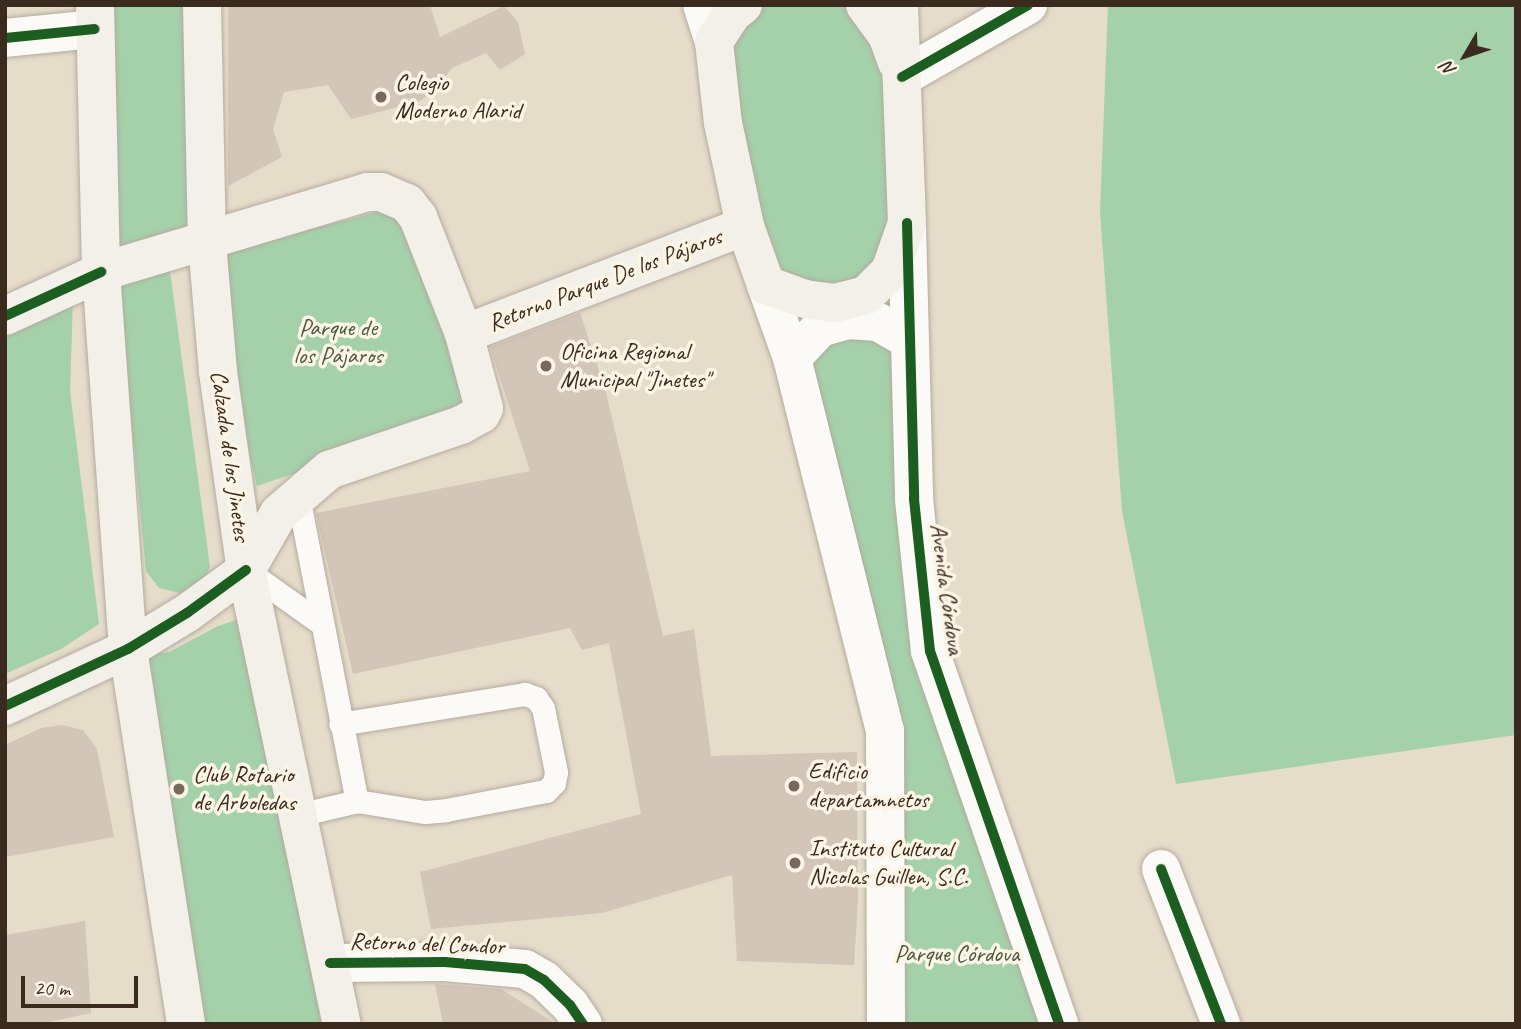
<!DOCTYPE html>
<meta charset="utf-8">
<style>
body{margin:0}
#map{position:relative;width:1521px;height:1029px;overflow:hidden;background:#e6dcca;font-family:Caveat,sans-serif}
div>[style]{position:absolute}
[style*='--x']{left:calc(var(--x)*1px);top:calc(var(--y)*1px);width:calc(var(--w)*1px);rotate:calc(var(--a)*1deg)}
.green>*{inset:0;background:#a4d1aa}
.building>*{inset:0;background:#d3c5b7}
.roads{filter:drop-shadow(0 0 2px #b3ab9f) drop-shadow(0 0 2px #b3ab9f)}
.lane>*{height:23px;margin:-11.5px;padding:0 11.5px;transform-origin:11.5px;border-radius:11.5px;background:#fbfaf7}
.street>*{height:38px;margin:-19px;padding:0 19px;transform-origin:19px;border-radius:19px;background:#fbfaf7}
.secondary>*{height:38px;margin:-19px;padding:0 19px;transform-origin:19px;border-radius:19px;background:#f3f0e9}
.cycleway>*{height:10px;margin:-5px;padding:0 5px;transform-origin:5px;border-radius:5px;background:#1b5e20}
.dots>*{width:19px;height:19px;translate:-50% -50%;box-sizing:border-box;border:4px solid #fcf5e5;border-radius:50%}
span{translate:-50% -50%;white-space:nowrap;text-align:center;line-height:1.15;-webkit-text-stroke:7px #fcf5e5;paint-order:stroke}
.poi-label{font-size:24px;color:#3b2a1e}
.left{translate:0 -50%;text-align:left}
.street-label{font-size:24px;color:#3b2a1e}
.park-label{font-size:24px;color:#4a5940}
.frame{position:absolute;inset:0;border:7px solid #3b2a1e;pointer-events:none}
.north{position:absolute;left:1430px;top:21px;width:70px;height:70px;-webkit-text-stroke:5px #fcf5e5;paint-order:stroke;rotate:231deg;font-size:19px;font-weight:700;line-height:28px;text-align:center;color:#3b2a1e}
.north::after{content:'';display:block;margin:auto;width:24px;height:32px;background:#3b2a1e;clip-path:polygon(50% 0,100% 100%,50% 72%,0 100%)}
.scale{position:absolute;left:21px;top:976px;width:117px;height:32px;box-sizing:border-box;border:4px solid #3b2a1e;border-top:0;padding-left:9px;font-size:21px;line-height:24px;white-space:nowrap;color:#3b2a1e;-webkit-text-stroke:5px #fcf5e5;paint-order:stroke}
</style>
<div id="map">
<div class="green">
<div style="clip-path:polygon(97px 5px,193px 5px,197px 226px,108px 255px)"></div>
<div style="clip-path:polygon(764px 5px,853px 5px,890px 79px,889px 224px,877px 262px,857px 282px,832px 294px,769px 280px,723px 41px)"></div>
<div style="clip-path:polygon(1108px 5px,1516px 5px,1516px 735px,1176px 784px,1122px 511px,1100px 212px)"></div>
<div style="clip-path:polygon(393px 208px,460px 336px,477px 412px,257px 486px,227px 365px,223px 251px)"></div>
<div style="clip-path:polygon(169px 264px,210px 567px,206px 577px,190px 590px,180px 593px,159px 588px,146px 571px,117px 272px)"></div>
<div style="clip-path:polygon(73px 300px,70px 391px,99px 624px,61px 649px,5px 674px,5px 325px)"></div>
<div style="clip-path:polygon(822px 332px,904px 340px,927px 652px,1055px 1024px,888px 1024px,887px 732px,797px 359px)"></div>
<div style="clip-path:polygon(239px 619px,335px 1024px,191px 1024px,143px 655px,169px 652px,218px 626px)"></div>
</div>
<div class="building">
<div style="clip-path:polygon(228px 5px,430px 5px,440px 37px,504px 6px,518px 22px,525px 54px,500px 70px,486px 53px,452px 68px,434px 91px,418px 102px,351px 119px,328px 85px,284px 92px,273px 129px,282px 157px,228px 186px)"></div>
<div style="clip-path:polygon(580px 313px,605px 388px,663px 636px,694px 629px,711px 756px,857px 752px,858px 901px,854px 965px,737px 961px,732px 875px,602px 913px,431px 929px,420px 872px,641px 814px,609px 643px,582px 650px,570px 628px,353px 674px,316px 513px,530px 471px,490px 347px)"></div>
<div style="clip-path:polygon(62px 725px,83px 730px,97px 749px,114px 837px,5px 857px,5px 745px,41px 728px)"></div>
<div style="clip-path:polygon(85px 921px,91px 1013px,39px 1024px,5px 1024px,5px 935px)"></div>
<div style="clip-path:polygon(435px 984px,501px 989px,556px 1024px,443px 1024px)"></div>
</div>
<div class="roads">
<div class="lane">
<div style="--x:298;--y:496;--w:311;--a:79.1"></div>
<div style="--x:246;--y:570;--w:93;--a:35.4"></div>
<div style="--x:298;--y:815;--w:61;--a:-13.3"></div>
<div style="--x:357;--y:801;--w:69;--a:9.2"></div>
<div style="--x:425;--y:812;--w:21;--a:-5"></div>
<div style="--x:446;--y:810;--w:102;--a:-10.8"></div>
<div style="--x:546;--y:791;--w:11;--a:-45"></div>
<div style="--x:554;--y:783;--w:11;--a:-80"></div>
<div style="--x:556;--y:772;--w:65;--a:-101.5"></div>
<div style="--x:543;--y:708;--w:12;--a:-125"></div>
<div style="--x:536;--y:698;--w:12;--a:-160"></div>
<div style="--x:525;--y:694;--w:187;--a:170.8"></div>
</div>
<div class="street">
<div style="--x:702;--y:5;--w:39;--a:72"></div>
<div style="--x:5;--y:38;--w:90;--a:-5.7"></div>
<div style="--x:902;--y:77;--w:145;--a:-29.7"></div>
<div style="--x:907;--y:226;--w:273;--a:88.5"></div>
<div style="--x:914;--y:499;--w:153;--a:84"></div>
<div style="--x:930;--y:651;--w:395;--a:70.9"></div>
<div style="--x:766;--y:285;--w:77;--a:70.4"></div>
<div style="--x:792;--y:358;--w:384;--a:76"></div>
<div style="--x:885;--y:731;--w:293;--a:89.8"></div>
<div style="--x:792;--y:358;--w:41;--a:-47"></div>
<div style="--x:820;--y:328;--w:29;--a:-16"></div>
<div style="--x:848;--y:320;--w:30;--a:4"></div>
<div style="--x:878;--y:322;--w:34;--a:30"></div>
<div style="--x:1161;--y:869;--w:166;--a:68.8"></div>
<div style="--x:330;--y:963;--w:115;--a:-0.5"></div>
<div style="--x:445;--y:962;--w:80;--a:5"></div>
<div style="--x:525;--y:969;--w:22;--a:30"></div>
<div style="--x:544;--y:980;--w:36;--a:44"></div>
<div style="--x:570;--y:1005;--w:23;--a:56"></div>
</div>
<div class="secondary">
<div style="--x:95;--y:5;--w:267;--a:88.7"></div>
<div style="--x:101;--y:272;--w:378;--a:85.9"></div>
<div style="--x:128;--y:649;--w:379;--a:81.2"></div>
<div style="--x:202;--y:5;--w:238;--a:88.8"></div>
<div style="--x:207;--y:243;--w:129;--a:85.1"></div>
<div style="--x:218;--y:372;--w:200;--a:82"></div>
<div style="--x:246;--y:570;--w:464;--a:78.1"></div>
<div style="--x:743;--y:5;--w:14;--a:141"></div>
<div style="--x:732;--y:14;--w:33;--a:123"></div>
<div style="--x:714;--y:42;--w:81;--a:83.7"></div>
<div style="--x:723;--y:123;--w:105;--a:77.9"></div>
<div style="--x:745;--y:226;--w:63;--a:70.4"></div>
<div style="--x:766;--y:285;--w:41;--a:19.7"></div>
<div style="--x:805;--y:299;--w:30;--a:8"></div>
<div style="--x:835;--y:303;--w:32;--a:-14"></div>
<div style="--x:866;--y:295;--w:34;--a:-45"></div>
<div style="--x:890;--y:271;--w:51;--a:-70.5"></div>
<div style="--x:907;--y:223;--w:218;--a:-92.1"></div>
<div style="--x:865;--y:5;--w:37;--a:54"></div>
<div style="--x:887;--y:35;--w:29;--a:70"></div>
<div style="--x:5;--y:316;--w:106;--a:-24.6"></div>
<div style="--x:101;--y:272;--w:278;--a:-16.7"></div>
<div style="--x:367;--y:192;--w:14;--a:0"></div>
<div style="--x:381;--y:192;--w:28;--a:23"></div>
<div style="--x:407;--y:203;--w:18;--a:52"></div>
<div style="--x:418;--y:217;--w:126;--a:68.5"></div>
<div style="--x:464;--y:334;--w:77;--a:74.9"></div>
<div style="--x:484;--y:408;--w:7;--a:117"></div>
<div style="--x:481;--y:414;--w:23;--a:151"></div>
<div style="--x:461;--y:425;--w:139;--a:161.2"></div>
<div style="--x:329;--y:470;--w:66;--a:139.3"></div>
<div style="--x:279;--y:513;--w:66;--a:120.1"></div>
<div style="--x:246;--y:570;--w:73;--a:143.9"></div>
<div style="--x:187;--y:613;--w:69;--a:148.6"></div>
<div style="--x:128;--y:649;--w:136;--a:155.1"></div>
<div style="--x:464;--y:334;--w:301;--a:-21"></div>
</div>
</div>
<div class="cycleway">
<div style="--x:5;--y:38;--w:90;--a:-5.7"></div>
<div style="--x:902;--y:77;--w:145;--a:-29.7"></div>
<div style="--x:907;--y:223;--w:276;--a:88.5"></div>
<div style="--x:914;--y:499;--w:153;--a:84"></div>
<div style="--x:930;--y:651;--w:395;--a:70.9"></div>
<div style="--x:5;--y:316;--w:106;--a:-24.6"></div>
<div style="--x:5;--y:706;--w:136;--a:-24.9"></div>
<div style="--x:128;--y:649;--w:69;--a:-31.4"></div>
<div style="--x:187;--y:613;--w:73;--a:-36.1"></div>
<div style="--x:1161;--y:869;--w:166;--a:68.8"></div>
<div style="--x:330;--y:963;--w:115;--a:-0.5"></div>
<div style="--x:445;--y:962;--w:80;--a:5"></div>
<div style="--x:525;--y:969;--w:22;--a:30"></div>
<div style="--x:544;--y:980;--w:36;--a:44"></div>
<div style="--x:570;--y:1005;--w:23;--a:56"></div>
</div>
<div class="dots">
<div style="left:381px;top:97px;background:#77685a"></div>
<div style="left:546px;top:366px;background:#77685a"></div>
<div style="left:794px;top:786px;background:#77685a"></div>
<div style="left:179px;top:789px;background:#77685a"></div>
<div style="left:795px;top:863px;background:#77685a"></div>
</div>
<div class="poi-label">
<span class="left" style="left:395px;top:97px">Colegio<br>Moderno Alarid</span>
<span class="left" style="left:560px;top:366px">Oficina Regional<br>Municipal "Jinetes"</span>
<span class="left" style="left:808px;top:786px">Edificio<br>departamnetos</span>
<span class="left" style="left:193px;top:789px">Club Rotario<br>de Arboledas</span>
<span class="left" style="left:809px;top:863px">Instituto Cultural<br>Nicolas Guillen, S.C.</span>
</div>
<div class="street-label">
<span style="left:605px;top:280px;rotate:-21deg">Retorno Parque De los Pájaros</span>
<span style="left:230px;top:456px;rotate:82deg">Calzada de los Jinetes</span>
<span style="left:947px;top:589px;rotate:82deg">Avenida Córdova</span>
<span style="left:427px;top:944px;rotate:2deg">Retorno del Condor</span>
</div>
<div class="park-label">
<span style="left:338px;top:342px">Parque de<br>los Pájaros</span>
<span style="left:957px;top:954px">Parque Córdova</span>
</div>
<div class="frame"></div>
<div class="north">N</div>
<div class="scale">20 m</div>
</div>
